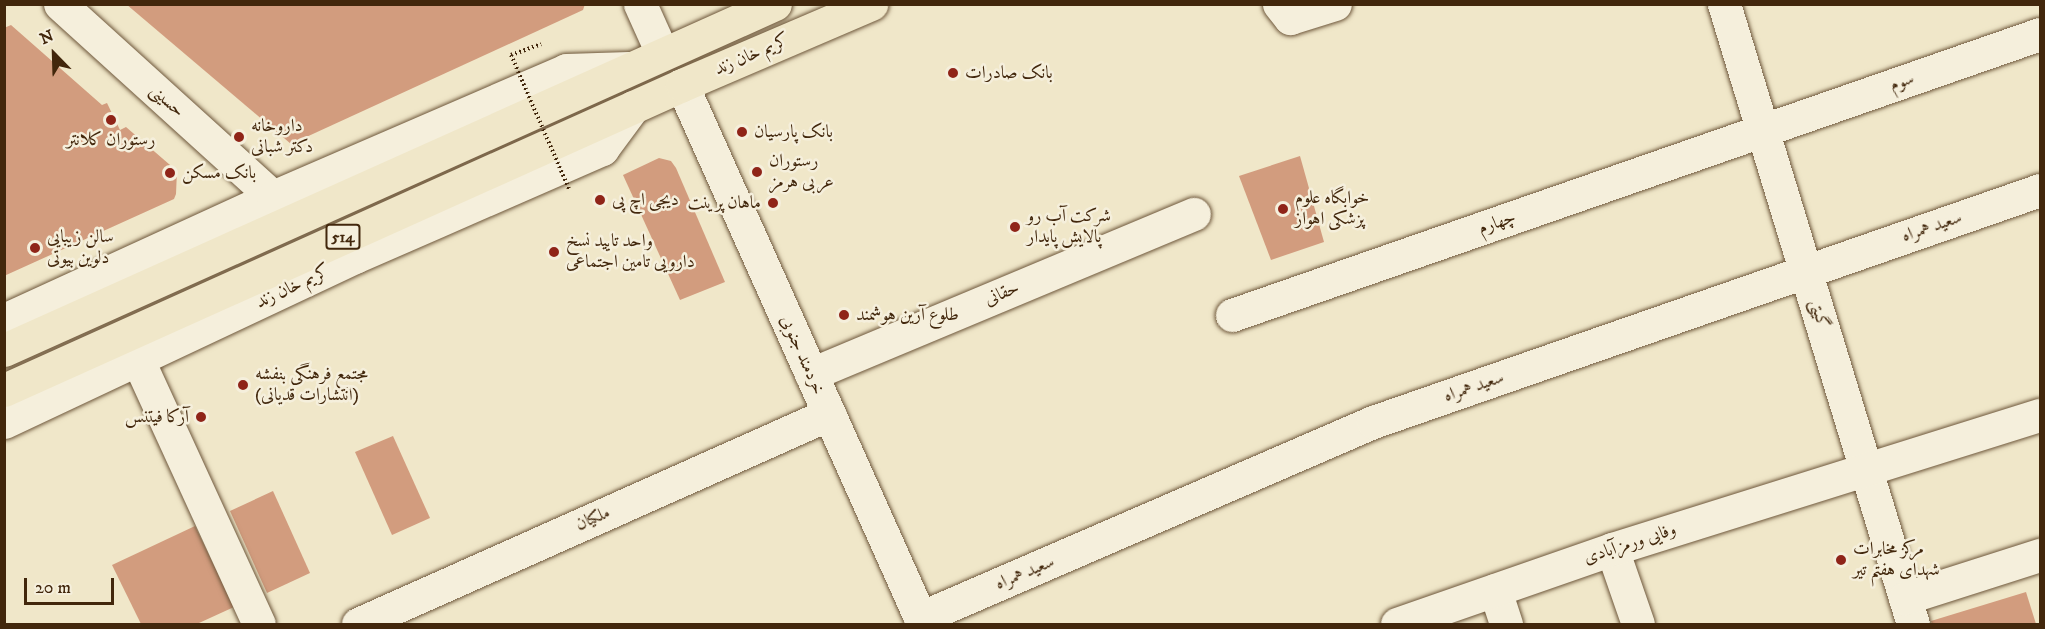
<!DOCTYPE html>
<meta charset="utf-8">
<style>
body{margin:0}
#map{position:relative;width:2045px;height:629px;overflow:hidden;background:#f0e7c9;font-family:"IM FELL DW Pica",Amiri,serif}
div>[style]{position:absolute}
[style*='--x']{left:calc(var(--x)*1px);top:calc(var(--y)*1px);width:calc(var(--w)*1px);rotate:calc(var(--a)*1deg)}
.building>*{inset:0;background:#d29c7e}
.path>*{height:4px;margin-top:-2px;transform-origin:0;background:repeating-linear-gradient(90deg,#42270c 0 1.5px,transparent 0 4.5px)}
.roads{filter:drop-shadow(0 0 2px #6e573b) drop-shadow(0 0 2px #6e573b)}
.street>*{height:33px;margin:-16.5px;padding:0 16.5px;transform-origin:16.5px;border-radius:16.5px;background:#f5efdc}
.secondary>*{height:33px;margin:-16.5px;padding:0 16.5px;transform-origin:16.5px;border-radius:16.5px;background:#f5efdc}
.primary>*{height:33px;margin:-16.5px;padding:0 16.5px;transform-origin:16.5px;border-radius:16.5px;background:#f0e7c9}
.path-bridge>*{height:4px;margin-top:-2px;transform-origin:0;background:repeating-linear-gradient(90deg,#42270c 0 1.5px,transparent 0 4.5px)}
.dots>*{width:16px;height:16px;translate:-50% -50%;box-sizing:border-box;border:3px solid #f5efdc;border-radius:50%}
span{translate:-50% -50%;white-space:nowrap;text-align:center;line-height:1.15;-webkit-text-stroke:5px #f5efdc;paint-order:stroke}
.shield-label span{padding:2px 4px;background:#f5efdc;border:2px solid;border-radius:4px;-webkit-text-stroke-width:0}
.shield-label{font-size:16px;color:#42270c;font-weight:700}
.street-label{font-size:18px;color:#42270c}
.poi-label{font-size:18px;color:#42270c}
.left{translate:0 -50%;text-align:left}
.right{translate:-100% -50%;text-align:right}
.frame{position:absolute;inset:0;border:6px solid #42270c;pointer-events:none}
.north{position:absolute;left:24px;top:24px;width:60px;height:60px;-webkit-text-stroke:4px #f5efdc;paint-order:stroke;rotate:337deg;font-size:16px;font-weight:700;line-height:24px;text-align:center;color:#42270c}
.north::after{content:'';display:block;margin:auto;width:21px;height:27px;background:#42270c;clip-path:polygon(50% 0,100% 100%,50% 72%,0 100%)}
.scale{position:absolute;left:24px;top:578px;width:90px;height:27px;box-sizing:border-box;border:3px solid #42270c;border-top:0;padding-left:8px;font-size:18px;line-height:21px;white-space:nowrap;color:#42270c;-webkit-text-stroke:4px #f5efdc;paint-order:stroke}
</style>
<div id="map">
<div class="building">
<div style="clip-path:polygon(126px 4px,585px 4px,583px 10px,291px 144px)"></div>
<div style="clip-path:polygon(11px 25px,102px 105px,107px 103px,120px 130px,126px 127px,177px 171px,176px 194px,174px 199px,4px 276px,4px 28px)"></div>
<div style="clip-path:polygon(1300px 156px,1324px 242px,1271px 260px,1239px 176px)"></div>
<div style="clip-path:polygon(659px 158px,671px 161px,676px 168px,725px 282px,680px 300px,623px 175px)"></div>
<div style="clip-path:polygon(393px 436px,430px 518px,392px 535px,355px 452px)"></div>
<div style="clip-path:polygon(273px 491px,310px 573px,267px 593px,230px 511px)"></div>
<div style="clip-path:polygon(195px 526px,234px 607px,199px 623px,141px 624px,112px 565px)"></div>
<div style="clip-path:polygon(2026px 592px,2036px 624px,1932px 624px,1931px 621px)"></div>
</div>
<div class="path">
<div style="--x:511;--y:55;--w:32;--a:-20"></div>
</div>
<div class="roads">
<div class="street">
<div style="--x:1279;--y:4;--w:18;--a:52"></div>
<div style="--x:1290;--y:18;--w:47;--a:-17.3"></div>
<div style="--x:1724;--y:4;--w:648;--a:73.05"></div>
<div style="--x:1232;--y:315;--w:855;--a:-19.18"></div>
<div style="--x:138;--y:360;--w:290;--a:65.4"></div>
<div style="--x:811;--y:374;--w:415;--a:-22.7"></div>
<div style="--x:1612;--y:549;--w:79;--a:70.9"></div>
<div style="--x:1495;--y:590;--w:36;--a:72"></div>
<div style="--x:1905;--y:598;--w:142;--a:-17.7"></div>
<div style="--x:920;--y:618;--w:494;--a:-23.4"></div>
<div style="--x:1373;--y:422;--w:706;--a:-19.18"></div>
<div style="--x:358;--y:624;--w:516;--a:-24.03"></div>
<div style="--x:1397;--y:624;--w:228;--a:-19.2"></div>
<div style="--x:1612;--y:549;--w:448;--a:-17.4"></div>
</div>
<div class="secondary">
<div style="--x:60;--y:4;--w:287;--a:42.2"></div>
<div style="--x:640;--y:4;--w:54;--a:65.8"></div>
<div style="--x:682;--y:85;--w:590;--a:65.91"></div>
<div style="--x:4;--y:320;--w:296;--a:-24.6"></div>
<div style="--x:273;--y:197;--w:319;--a:-23.4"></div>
<div style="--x:566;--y:70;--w:63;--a:-1.8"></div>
<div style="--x:4;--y:422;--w:388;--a:-25.2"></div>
<div style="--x:355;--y:257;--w:270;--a:-23.6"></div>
<div style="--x:602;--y:149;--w:52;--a:-53.6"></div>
</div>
<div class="primary">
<div style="--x:4;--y:350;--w:845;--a:-24.17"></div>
<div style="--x:4;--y:390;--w:743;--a:-24.22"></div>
<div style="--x:682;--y:85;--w:206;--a:-23.2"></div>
</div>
</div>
<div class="path-bridge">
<div style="--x:511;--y:55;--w:146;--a:66.6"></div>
</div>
<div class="dots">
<div style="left:953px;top:73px;background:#8f2418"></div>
<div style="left:111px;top:120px;background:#8f2418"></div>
<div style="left:742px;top:132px;background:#8f2418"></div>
<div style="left:239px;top:137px;background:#8f2418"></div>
<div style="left:757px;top:172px;background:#8f2418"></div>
<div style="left:170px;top:173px;background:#8f2418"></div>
<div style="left:600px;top:200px;background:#8f2418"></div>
<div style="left:773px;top:203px;background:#8f2418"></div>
<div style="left:1283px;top:209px;background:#8f2418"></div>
<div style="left:1015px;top:227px;background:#8f2418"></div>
<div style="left:35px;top:248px;background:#8f2418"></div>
<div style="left:554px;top:252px;background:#8f2418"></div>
<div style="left:844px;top:315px;background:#8f2418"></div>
<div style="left:243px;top:385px;background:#8f2418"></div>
<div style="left:201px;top:417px;background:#8f2418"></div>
<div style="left:1841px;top:560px;background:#8f2418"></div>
</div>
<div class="shield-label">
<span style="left:343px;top:237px">514</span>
</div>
<div class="street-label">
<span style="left:752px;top:55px;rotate:-23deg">کریم خان زند</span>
<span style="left:1902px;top:82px;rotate:-19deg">سوم</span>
<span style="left:167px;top:101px;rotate:42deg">حسینی</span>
<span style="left:1497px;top:223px;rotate:-19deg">چهارم</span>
<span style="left:1932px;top:227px;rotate:-19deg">سعید همراه</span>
<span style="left:293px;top:287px;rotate:-25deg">کریم خان زند</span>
<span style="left:1002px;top:294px;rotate:-23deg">حقانی</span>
<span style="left:1819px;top:314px;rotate:73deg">گیتی</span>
<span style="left:802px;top:355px;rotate:66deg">خردمند جنوبی</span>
<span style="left:1474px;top:387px;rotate:-19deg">سعید همراه</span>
<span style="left:593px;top:519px;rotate:-24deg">ملکیان</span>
<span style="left:1630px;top:544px;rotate:-18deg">وفایی ورمزآبادی</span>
<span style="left:1025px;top:573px;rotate:-23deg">سعید همراه</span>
</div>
<div class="poi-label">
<span class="left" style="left:965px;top:73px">بانک صادرات</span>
<span class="left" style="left:251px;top:137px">داروخانه<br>دکتر شبانی</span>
<span class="left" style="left:754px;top:132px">بانک پارسیان</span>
<span style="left:111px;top:140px">رستوران کلانتر</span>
<span class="left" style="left:769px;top:172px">رستوران<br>عربی هرمز</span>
<span class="left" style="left:182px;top:173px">بانک مسکن</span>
<span class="left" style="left:1295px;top:209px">خوابگاه علوم<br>پزشکی اهواز</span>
<span class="left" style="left:612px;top:200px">دیجی اچ پی</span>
<span class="right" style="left:761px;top:203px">ماهان پرینت</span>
<span class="left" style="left:1027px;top:227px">شرکت آب رو<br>پالایش پایدار</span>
<span class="left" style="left:47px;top:248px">سالن زیبایی<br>دلوین بیوتی</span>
<span class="left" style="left:566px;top:252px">واحد تایید نسخ<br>دارویی تامین اجتماعی</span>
<span class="left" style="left:856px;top:315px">طلوع آرین هوشمند</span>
<span class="left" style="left:255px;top:385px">مجتمع فرهنگی بنفشه<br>(انتشارات قدیانی)</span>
<span class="right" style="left:189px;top:417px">آرکا فیتنس</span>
<span class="left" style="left:1853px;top:560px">مرکز مخابرات<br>شهدای هفتم تیر</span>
</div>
<div class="frame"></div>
<div class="north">N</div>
<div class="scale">20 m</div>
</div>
